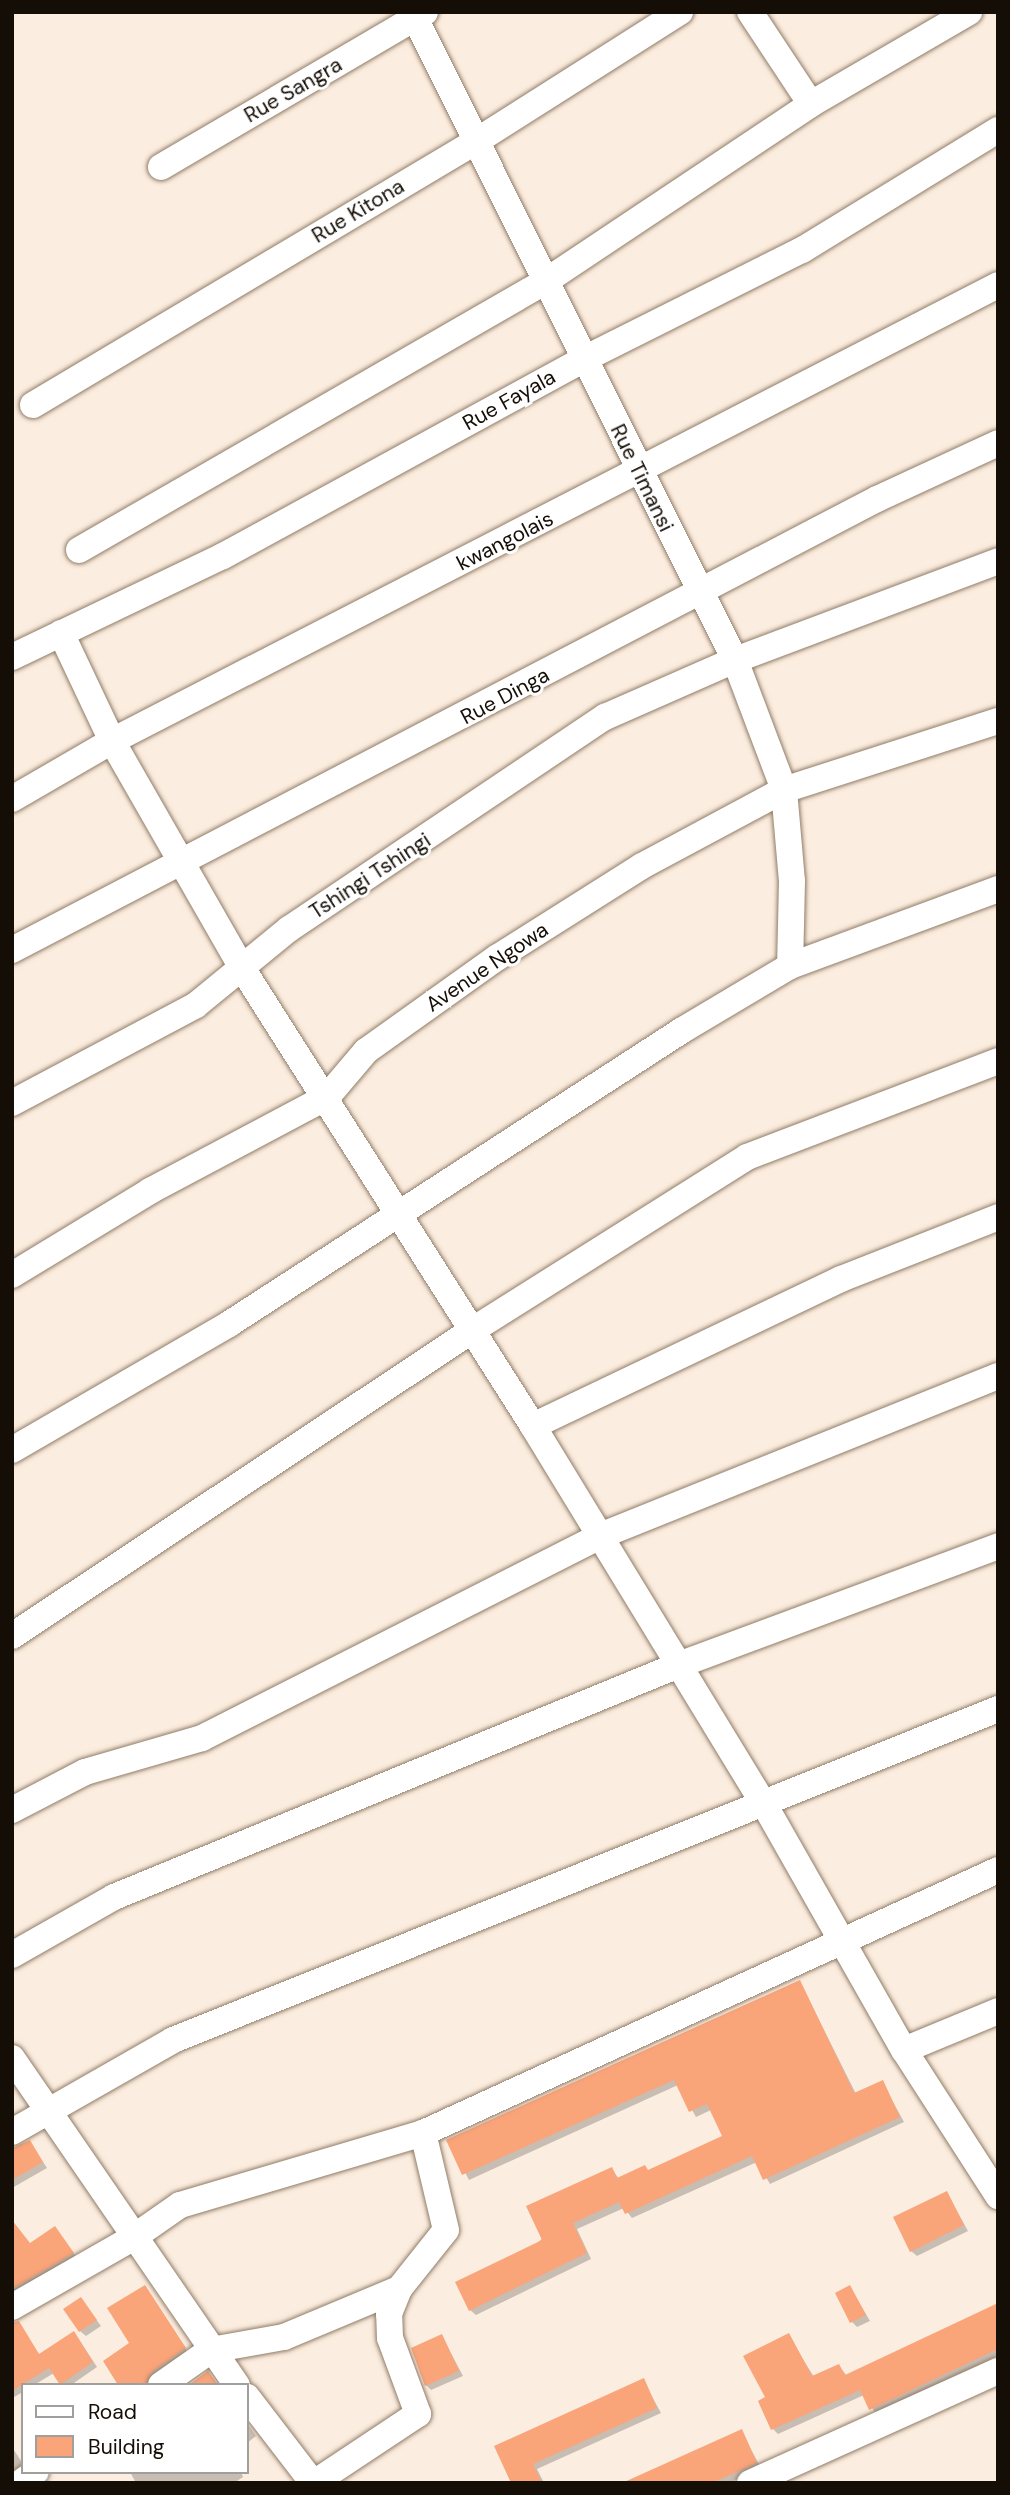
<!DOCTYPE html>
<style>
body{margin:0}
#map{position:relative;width:1010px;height:2495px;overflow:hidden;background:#fbeddf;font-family:"DM Sans",sans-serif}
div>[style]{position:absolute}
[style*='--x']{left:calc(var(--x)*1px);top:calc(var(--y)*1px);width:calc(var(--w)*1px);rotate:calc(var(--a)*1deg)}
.shadow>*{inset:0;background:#0003}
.building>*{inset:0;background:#faa47a}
.roads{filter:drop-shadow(0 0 2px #917c67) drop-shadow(0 0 2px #917c67)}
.street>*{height:26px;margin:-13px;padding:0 13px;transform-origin:13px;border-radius:13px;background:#fff}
span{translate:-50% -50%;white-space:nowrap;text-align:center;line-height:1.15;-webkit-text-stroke:6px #fff;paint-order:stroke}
.street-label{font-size:21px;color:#150e06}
.frame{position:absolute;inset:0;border:14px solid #150e06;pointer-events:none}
.legend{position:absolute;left:21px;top:2383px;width:228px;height:91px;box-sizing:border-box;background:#fff;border:2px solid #a19f9b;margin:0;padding:9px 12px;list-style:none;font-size:21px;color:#150e06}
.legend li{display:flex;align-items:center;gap:14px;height:35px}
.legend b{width:35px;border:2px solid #a19f9b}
</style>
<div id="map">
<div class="shadow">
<div style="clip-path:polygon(800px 1982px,856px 2094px,882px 2082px,904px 2122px,770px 2184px,757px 2162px,632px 2218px,624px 2208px,577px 2229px,591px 2259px,476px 2315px,470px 2310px,612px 2169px,619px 2179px,649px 2171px,724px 2137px,711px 2110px,696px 2117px,678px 2085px,469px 2180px,449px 2141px)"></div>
<div style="clip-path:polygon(30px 2142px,47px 2168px,12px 2188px,12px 2149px)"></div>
<div style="clip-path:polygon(947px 2193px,968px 2231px,917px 2256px,911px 2251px)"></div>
<div style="clip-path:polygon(55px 2228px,78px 2259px,12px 2298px,12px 2236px,30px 2245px)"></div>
<div style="clip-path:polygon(145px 2287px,189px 2354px,152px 2385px,120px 2385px)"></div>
<div style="clip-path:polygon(850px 2287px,870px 2321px,857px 2327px,852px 2322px)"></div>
<div style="clip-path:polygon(81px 2299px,101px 2326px,86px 2336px,80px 2331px)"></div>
<div style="clip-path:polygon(998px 2309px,998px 2356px,876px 2414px,864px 2395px,778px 2434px,773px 2429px,767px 2398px,788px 2335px,814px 2377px,839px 2366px,847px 2376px)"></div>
<div style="clip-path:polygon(12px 2326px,40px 2355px,78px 2338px,97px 2367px,71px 2385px,62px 2385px,54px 2373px,34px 2385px,23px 2385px,23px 2392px,14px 2397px)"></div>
<div style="clip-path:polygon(442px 2336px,463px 2376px,431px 2390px,426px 2385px)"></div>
<div style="clip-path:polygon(643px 2380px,661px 2413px,537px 2469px,544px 2483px,513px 2483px,496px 2447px)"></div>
<div style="clip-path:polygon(247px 2423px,256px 2436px,247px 2443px)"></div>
<div style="clip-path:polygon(741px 2431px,761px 2468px,729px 2483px,629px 2483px)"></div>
<div style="clip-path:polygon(12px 2447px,23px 2464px,23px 2471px,12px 2481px)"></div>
<div style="clip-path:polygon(130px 2472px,241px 2472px,243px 2477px,234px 2483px,136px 2483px)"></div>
</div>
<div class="building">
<div style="clip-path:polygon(800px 1980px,854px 2093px,883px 2080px,900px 2117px,763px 2180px,752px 2156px,625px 2214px,619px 2202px,573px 2223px,587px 2253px,469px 2311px,455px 2282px,542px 2240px,526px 2206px,612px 2167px,617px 2178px,645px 2165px,648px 2170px,722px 2136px,707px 2104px,689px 2112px,674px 2080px,462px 2175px,446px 2140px)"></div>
<div style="clip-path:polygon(30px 2140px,43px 2162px,12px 2180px,12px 2148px)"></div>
<div style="clip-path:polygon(947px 2191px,964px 2225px,910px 2252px,893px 2217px)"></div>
<div style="clip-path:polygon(12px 2220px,30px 2243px,55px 2226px,74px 2253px,12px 2289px)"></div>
<div style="clip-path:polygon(145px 2285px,186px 2348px,152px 2372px,146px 2385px,118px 2385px,103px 2361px,129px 2343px,107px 2308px)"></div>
<div style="clip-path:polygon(850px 2285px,866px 2315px,850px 2323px,835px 2293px)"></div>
<div style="clip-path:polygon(81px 2297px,97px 2320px,79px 2332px,63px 2309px)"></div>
<div style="clip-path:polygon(998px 2303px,998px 2349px,869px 2410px,860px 2390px,771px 2430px,758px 2401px,765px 2397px,743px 2356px,789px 2333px,812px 2376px,839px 2364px,845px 2375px)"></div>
<div style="clip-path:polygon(19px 2321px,39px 2354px,74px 2331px,93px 2362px,60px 2385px,49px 2368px,12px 2391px,12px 2323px)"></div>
<div style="clip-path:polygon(442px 2334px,459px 2371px,425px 2386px,411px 2348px)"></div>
<div style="clip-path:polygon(208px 2371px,218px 2385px,189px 2385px)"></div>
<div style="clip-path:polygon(644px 2378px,657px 2408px,533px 2464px,542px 2483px,511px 2483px,494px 2446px)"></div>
<div style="clip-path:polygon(742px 2429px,757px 2463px,712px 2483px,622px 2483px)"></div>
</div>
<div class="roads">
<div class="street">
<div style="--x:412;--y:12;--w:724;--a:63.51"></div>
<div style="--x:735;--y:660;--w:139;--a:69.3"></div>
<div style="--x:784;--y:790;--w:91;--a:85"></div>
<div style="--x:792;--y:881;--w:85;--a:91.3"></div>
<div style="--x:750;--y:12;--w:110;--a:56.5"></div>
<div style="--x:161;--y:167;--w:306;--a:-30.4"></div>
<div style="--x:33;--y:405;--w:514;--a:-30.75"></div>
<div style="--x:475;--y:142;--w:243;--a:-32.4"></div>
<div style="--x:79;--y:550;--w:539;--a:-29.94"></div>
<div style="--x:546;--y:281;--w:319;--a:-33.7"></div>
<div style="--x:811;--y:104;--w:183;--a:-30.2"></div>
<div style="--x:61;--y:633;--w:119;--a:64.7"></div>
<div style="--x:112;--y:741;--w:262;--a:60.2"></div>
<div style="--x:242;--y:968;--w:543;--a:57.57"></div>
<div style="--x:533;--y:1426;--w:443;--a:58.6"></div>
<div style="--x:764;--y:1804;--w:283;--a:60.4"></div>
<div style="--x:904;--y:2050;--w:174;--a:57.2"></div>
<div style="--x:12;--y:657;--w:234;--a:-25.6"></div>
<div style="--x:223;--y:556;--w:411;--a:-28.6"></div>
<div style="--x:584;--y:359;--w:244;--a:-26.6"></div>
<div style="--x:802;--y:250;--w:230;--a:-31.5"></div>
<div style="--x:12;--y:799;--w:116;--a:-30.1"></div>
<div style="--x:112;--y:741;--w:996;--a:-27.23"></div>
<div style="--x:12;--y:950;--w:976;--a:-27.54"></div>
<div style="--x:877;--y:499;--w:133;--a:-24.8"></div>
<div style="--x:12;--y:1103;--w:208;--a:-28"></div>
<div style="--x:196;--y:1005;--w:120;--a:-39.3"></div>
<div style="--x:289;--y:929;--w:381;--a:-33.9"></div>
<div style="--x:605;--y:717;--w:142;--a:-23.7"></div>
<div style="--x:735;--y:660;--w:281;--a:-20.6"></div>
<div style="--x:12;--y:1275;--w:162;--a:-31.3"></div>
<div style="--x:150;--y:1191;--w:200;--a:-28"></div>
<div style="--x:327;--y:1097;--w:60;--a:-49.7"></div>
<div style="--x:366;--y:1051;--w:162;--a:-35.5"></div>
<div style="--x:498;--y:957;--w:170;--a:-32.3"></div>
<div style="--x:642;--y:866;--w:161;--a:-28.2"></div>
<div style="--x:784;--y:790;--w:225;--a:-17.9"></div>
<div style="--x:533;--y:1426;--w:341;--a:-25.5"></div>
<div style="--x:841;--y:1279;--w:169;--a:-21.5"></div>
<div style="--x:12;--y:1450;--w:251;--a:-30.1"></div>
<div style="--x:229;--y:1324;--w:539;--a:-32.95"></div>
<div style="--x:681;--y:1031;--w:127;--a:-30.8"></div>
<div style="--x:790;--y:966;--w:222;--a:-20.3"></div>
<div style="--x:12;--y:1636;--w:551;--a:-33.6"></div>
<div style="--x:471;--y:1331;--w:326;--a:-32.2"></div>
<div style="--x:747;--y:1157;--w:269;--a:-20.9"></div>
<div style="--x:12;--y:1810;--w:82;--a:-27.5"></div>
<div style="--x:85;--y:1772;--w:122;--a:-16.2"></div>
<div style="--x:202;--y:1738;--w:446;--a:-26.9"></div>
<div style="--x:600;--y:1536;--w:429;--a:-21.9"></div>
<div style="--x:12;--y:1955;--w:117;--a:-29.6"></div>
<div style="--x:114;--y:1897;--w:608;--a:-22.34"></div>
<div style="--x:676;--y:1666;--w:344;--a:-20.4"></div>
<div style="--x:904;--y:2050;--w:102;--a:-22.5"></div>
<div style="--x:12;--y:2058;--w:397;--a:55.5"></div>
<div style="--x:12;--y:2132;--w:185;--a:-29.7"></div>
<div style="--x:173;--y:2040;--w:889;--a:-21.86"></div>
<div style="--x:12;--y:2307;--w:141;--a:-29.8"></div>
<div style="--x:134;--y:2237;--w:56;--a:-34.8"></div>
<div style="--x:180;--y:2205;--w:253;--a:-16.5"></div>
<div style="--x:423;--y:2133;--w:632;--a:-24.58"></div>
<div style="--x:161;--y:2385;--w:61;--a:-35"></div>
<div style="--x:211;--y:2350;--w:74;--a:-10.1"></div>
<div style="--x:284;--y:2337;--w:125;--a:-22.7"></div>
<div style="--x:247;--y:2397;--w:108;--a:52.5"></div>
<div style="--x:20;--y:2483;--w:19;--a:-35"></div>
<div style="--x:314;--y:2483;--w:125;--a:-33.6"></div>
<div style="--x:418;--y:2414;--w:81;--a:-110.2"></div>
<div style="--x:390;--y:2338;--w:24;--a:-92"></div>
<div style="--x:389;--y:2314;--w:27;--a:-68"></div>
<div style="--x:399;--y:2289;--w:75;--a:-51.5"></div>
<div style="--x:446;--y:2230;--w:100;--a:-103.3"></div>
<div style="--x:750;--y:2483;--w:272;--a:-24.3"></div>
</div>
</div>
<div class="street-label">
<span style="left:293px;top:90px;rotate:-30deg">Rue Sangra</span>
<span style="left:358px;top:211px;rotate:-31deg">Rue Kitona</span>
<span style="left:509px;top:400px;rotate:-29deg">Rue Fayala</span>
<span style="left:642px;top:478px;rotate:64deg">Rue Timansi</span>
<span style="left:505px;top:541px;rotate:-27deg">kwangolais</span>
<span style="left:505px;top:696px;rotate:-28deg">Rue Dinga</span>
<span style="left:370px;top:876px;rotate:-33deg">Tshingi Tshingi</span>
<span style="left:487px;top:967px;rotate:-34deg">Avenue Ngowa</span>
</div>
<div class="frame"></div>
<ul class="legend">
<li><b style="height:9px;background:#fff"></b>Road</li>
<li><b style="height:19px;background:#faa47a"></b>Building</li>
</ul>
</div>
